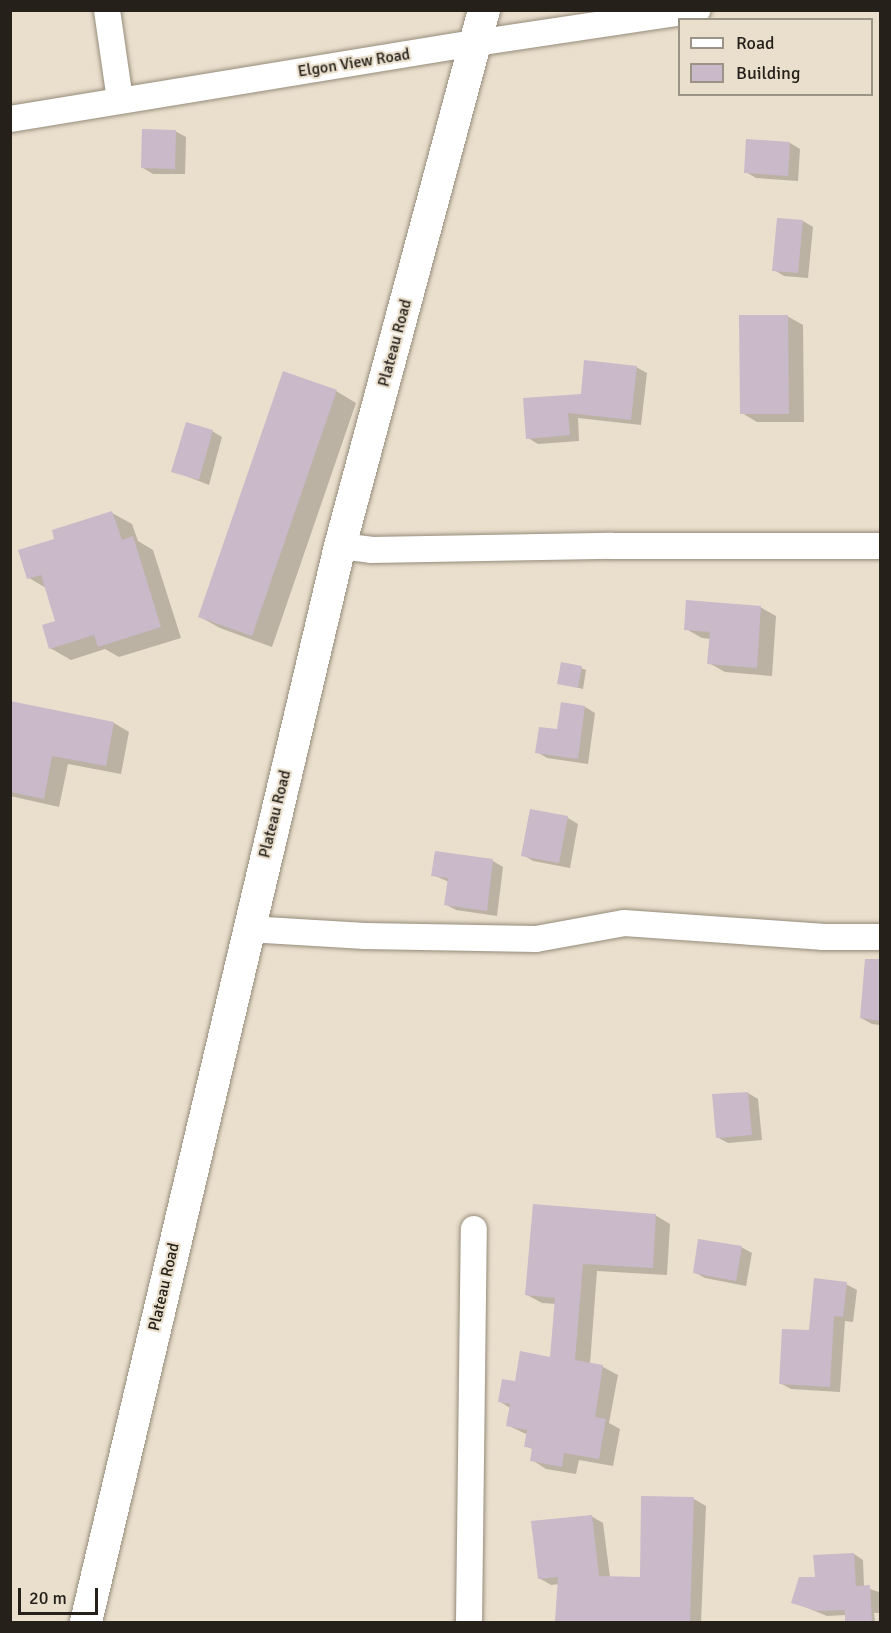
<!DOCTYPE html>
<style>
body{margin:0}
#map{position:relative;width:891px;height:1633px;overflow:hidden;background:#eadfcd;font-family:Signika,sans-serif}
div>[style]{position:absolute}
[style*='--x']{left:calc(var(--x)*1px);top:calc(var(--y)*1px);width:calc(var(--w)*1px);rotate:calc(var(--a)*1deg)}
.shadow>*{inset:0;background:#0003}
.building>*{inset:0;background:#c9b9c9}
.roads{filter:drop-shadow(0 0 2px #968c7b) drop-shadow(0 0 2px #968c7b)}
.minor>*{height:26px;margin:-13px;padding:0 13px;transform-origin:13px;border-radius:13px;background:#fff}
.tertiary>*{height:32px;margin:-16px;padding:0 16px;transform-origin:16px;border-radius:16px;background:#fff}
span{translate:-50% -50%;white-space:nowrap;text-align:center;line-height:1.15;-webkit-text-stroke:4.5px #eadfcd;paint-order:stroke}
.street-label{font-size:16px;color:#25211a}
.frame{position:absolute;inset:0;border:12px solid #25211a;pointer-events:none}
.legend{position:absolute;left:678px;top:18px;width:195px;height:78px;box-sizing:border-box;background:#eadfcd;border:2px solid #9b9385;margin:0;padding:8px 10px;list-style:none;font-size:18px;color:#25211a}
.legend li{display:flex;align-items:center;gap:12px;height:30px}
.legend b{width:30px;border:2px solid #9b9385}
.scale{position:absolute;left:18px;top:1588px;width:80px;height:27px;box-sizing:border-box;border:3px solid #25211a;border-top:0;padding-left:8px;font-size:18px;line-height:21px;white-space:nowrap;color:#25211a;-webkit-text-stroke:4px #eadfcd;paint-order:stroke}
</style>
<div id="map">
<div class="shadow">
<div style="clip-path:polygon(175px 131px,186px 137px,185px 174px,153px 174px,143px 168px)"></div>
<div style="clip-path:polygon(790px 143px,800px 149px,798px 181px,756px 178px,746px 172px)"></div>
<div style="clip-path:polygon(803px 221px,813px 227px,808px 278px,784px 276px,774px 270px)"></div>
<div style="clip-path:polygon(787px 316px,803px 325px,804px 422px,757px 422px,742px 413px)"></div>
<div style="clip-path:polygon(636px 367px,647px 373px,641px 425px,578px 418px,579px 441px,538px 444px,528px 438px,582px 395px)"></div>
<div style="clip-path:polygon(336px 391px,356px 403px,272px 647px,220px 628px,200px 617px)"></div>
<div style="clip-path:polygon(212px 431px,222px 437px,209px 485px,173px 471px)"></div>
<div style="clip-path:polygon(112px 513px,132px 524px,138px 541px,153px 550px,181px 638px,119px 657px,105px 649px,71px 660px,50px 648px,57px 622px,46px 588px,29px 578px,56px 540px)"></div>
<div style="clip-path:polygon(760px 607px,776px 616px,772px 676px,725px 672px,709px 663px,711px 639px,702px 638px,686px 629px)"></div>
<div style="clip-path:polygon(581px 668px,586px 670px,583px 689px,559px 683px)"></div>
<div style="clip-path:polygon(14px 703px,114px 723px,129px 732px,121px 774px,68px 764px,59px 807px,10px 796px,10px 719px)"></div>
<div style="clip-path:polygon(585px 707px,595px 713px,588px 764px,547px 758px,537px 752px)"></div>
<div style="clip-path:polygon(532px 811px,568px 818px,578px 824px,570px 868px,533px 861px,523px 855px)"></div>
<div style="clip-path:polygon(436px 853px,493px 861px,503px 867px,497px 916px,456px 910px,445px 904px,449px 882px,433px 875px)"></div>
<div style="clip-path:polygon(866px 965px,880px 966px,880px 1025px,872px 1024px,861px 1018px)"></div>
<div style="clip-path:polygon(748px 1093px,758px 1099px,762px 1140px,728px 1143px,717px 1137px)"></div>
<div style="clip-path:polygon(655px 1215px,670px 1224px,667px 1275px,597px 1271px,590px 1364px,603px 1367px,618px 1375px,609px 1423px,620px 1429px,613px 1466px,579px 1460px,576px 1474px,546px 1469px,532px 1460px,534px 1450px,526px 1446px,528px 1435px,507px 1425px,510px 1408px,499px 1401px,516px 1383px,551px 1359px,556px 1304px,542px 1303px,527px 1295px)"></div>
<div style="clip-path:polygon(741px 1247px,752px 1253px,746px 1286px,705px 1278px,694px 1272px)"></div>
<div style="clip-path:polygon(846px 1284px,857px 1290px,853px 1322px,845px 1321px,840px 1392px,791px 1389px,780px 1383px,810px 1332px)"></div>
<div style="clip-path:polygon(642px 1498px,694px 1499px,706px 1506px,701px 1622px,561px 1622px,557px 1620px,559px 1584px,551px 1585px,539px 1578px,591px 1516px,603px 1523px,610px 1577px,641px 1578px)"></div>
<div style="clip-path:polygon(854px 1554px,863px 1560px,864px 1587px,879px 1592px,880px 1613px,874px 1613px,875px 1622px,846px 1622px,846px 1615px,827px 1616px,793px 1602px)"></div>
</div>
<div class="building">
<div style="clip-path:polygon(142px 129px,176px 130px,175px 169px,141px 168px)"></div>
<div style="clip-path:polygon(746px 139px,790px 142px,788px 176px,744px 173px)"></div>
<div style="clip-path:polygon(777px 218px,803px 220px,798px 273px,772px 271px)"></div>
<div style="clip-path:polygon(739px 315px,788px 315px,789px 414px,740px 414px)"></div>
<div style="clip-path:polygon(584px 360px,637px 366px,631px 420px,568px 413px,570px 435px,526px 439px,523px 398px,581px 394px)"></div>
<div style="clip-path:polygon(283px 371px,337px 390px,252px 636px,198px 617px)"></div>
<div style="clip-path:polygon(186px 422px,213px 430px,199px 480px,171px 472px)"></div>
<div style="clip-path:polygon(112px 511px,122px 540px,133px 536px,161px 627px,98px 647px,94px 635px,49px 649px,42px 625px,55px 621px,41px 575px,27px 579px,18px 550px,54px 539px,52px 530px)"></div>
<div style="clip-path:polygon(686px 600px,761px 606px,757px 668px,707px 664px,710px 632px,684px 630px)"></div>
<div style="clip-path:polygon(561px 662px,582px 666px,578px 688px,557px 684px)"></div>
<div style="clip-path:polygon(10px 701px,114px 722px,106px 766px,52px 756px,44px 799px,10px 792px)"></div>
<div style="clip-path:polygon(561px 702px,585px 706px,578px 759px,535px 753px,539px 727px,557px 729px)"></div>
<div style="clip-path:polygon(530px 809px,568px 816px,559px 863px,521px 856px)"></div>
<div style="clip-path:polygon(435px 851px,493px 859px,487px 911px,444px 905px,448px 878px,431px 876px)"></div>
<div style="clip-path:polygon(865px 959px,880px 959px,880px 1021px,860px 1018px)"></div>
<div style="clip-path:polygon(748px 1092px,752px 1135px,716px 1138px,712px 1094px)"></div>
<div style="clip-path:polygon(533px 1204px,656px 1214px,653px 1268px,583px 1264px,575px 1360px,603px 1365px,595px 1417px,606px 1419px,599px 1459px,564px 1453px,562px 1467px,530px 1461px,532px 1448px,524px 1447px,527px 1430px,506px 1426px,510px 1404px,498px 1402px,502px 1379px,515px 1381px,520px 1351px,550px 1357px,555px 1298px,525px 1295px)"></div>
<div style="clip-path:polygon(698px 1239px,742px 1246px,736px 1281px,693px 1273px)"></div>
<div style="clip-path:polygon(814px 1278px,847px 1282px,843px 1317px,834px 1316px,830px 1387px,779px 1384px,782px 1329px,809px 1330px)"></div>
<div style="clip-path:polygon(641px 1496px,694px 1497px,690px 1623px,555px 1621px,558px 1577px,538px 1579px,531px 1521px,592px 1515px,599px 1576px,640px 1577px)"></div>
<div style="clip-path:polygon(854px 1553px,856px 1586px,870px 1585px,872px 1623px,845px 1623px,845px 1610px,817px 1611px,791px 1603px,799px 1577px,815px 1577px,813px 1555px)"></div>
</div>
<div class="roads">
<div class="minor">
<div style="--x:107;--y:10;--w:91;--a:81.8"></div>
<div style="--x:10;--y:119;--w:472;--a:-9.3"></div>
<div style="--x:476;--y:43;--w:224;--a:-8.5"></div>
<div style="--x:340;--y:546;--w:31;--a:7"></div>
<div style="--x:371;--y:550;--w:241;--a:-1"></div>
<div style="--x:612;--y:546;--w:268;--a:0"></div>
<div style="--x:248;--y:929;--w:117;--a:3.4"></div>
<div style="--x:365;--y:936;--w:171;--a:1"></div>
<div style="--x:536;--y:939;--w:89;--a:-10.3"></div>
<div style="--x:624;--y:923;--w:198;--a:4"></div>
<div style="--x:822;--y:937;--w:58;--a:0"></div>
<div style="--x:469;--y:1622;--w:393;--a:-89.3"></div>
</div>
<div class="tertiary">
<div style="--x:86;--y:1622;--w:1106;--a:-76.72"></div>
<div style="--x:340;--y:546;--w:555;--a:-74.96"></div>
</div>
</div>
<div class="street-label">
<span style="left:354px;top:63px;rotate:-9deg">Elgon View Road</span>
<span style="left:395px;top:343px;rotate:-75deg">Plateau Road</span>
<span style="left:275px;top:814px;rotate:-76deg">Plateau Road</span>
<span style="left:164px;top:1287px;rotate:-77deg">Plateau Road</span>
</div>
<div class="frame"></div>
<ul class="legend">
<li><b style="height:8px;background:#fff"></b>Road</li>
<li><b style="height:16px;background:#c9b9c9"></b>Building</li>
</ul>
<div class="scale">20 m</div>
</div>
